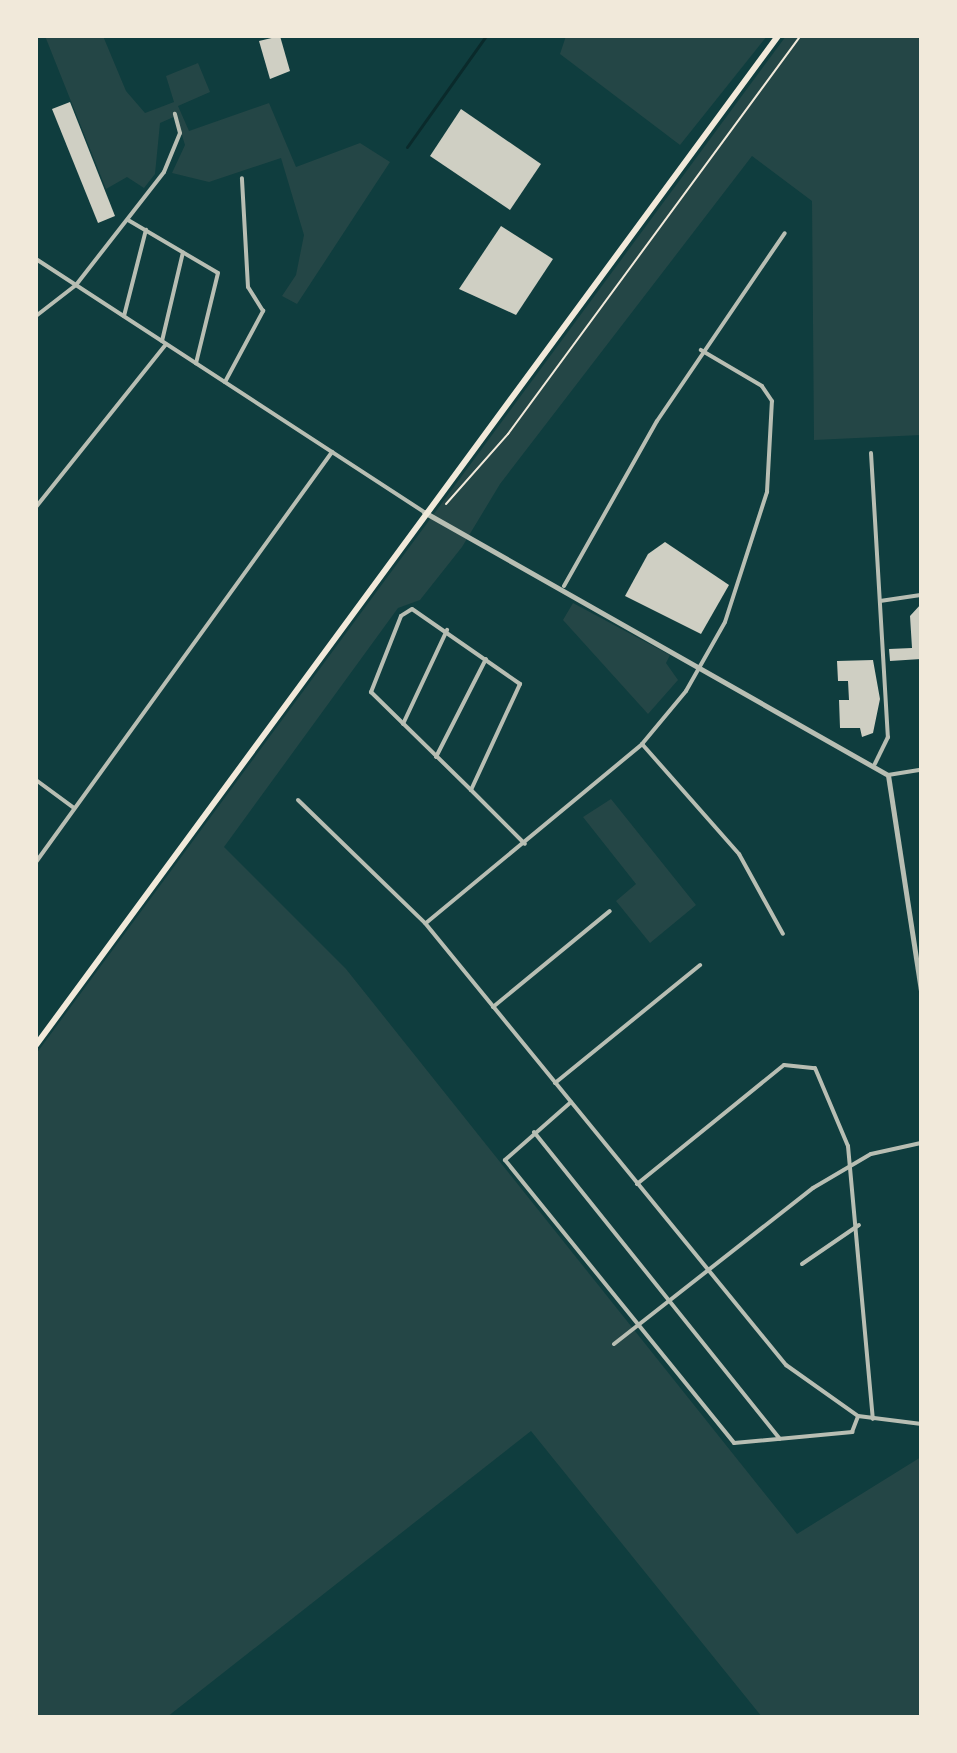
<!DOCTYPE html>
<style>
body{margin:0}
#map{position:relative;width:957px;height:1753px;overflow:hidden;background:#0f3d3e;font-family:"Alegreya Sans",sans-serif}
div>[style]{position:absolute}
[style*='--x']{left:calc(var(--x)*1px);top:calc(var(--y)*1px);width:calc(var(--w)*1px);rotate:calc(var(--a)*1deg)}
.green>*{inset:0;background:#244646}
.stream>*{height:3px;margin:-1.5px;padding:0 1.5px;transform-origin:1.5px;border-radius:1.5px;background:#0a2a2b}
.building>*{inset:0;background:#cfcfc3}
.path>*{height:2px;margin:-1px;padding:0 1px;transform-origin:1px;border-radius:1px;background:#f1e9da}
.minor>*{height:4px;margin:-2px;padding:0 2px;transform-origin:2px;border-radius:2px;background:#b8beb3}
.tertiary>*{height:5px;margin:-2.5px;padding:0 2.5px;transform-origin:2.5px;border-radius:2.5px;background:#b8beb3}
.secondary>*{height:6px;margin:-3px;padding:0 3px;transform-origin:3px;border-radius:3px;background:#f1e9da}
span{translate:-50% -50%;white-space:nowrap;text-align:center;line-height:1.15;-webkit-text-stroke:6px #f1e9da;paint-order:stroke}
.frame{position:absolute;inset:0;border:38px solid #f1e9da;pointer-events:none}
</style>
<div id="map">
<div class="green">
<div style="clip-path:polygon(45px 36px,103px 36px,126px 91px,145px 113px,174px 102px,166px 76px,198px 63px,210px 92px,178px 106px,189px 131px,269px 103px,296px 167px,360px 143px,390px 162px,297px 304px,282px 296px,296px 275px,304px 235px,281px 158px,209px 182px,172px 173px,185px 145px,176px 116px,160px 123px,155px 174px,144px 188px,127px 177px,106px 189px)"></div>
<div style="clip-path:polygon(566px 36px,767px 36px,680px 145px,560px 54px)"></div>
<div style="clip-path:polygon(786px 36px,921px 36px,921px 435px,814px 440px,812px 201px,752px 156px,500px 484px,462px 547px,420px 600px,398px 608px,224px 847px,346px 969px,797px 1534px,921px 1457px,921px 1717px,762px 1717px,531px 1431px,167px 1717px,36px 1717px,36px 1054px)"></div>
<div style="clip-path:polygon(573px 603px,670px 655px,666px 663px,678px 680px,648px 714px,563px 620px)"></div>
<div style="clip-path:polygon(611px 799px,696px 905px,650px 943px,616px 901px,636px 884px,583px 817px)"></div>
</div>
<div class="stream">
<div style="--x:407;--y:147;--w:136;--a:-54.6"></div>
</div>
<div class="building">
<div style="clip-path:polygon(280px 36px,290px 71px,270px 79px,259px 41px)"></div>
<div style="clip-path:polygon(70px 102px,115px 216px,98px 223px,52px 109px)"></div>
<div style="clip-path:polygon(461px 109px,541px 164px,510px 210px,430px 156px)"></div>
<div style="clip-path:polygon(501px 226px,553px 259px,516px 315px,459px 289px)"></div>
<div style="clip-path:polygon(665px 542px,729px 585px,701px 634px,625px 596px,648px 554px)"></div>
<div style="clip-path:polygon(921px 604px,921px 659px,890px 661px,889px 649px,912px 648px,910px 616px)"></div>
<div style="clip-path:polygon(873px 660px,880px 699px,873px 733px,862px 737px,860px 728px,840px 728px,839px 700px,849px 700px,848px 681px,838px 681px,837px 661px)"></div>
</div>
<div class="path">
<div style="--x:446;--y:504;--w:94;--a:-48.5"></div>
<div style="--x:508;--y:434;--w:494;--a:-53.7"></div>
</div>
<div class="minor">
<div style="--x:128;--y:220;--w:104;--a:30.5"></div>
<div style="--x:218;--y:273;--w:93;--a:103.7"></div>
<div style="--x:36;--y:259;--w:463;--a:33.1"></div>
<div style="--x:36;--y:316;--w:51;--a:-37.8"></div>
<div style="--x:76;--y:285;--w:143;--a:-52.1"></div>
<div style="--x:164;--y:172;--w:42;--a:-67.7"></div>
<div style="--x:180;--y:133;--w:20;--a:-105"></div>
<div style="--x:124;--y:316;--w:89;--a:-75.7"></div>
<div style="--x:162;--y:341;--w:91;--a:-76.7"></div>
<div style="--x:225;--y:382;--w:81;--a:-61.8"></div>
<div style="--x:263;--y:311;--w:28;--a:-122"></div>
<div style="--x:248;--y:287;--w:109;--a:-93.2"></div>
<div style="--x:871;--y:453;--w:285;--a:86.6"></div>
<div style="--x:888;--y:737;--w:30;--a:116"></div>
<div style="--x:36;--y:507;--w:208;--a:-51.4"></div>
<div style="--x:564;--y:586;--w:189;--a:-60.6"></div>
<div style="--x:657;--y:421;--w:227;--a:-55.8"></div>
<div style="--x:880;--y:601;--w:41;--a:-8.3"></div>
<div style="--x:403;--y:724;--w:104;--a:-64.9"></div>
<div style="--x:642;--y:744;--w:147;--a:48.6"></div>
<div style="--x:739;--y:854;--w:91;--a:61.2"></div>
<div style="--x:436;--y:757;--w:110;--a:-63"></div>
<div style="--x:888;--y:775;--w:33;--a:-9"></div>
<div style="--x:36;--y:780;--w:47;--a:36.4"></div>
<div style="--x:471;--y:790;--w:117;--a:-65.2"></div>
<div style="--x:520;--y:684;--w:131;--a:-145.2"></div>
<div style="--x:412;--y:609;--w:13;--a:148"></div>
<div style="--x:401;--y:616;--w:82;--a:111.5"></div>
<div style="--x:371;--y:692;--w:140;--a:44.4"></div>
<div style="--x:471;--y:790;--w:76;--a:45"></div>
<div style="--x:298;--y:800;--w:177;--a:44.1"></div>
<div style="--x:425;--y:923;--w:571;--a:50.76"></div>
<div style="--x:786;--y:1365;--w:88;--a:35.3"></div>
<div style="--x:858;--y:1416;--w:64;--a:7.2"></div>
<div style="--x:36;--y:862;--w:506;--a:-54.17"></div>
<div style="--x:426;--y:923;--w:281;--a:-39.6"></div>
<div style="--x:642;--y:744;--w:69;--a:-50.3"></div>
<div style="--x:686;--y:691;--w:79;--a:-60.5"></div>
<div style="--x:725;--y:622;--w:137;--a:-72.1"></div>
<div style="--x:767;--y:492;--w:91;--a:-86.9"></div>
<div style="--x:772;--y:401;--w:18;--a:-124"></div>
<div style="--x:762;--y:386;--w:71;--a:-149.5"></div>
<div style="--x:493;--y:1007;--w:151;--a:-39.4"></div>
<div style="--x:555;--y:1083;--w:187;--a:-39.1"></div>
<div style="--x:571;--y:1102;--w:88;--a:138.7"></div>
<div style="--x:505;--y:1160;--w:364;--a:51"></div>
<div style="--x:734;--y:1443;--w:119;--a:-5.3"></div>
<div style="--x:852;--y:1432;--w:17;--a:-69"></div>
<div style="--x:534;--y:1132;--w:393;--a:51.3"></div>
<div style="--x:637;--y:1184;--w:189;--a:-39"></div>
<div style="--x:784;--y:1065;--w:31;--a:6"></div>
<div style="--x:815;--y:1068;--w:85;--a:67.1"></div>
<div style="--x:848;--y:1146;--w:274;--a:84.8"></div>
<div style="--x:802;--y:1264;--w:69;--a:-34.4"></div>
<div style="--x:614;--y:1344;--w:253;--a:-38.1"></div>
<div style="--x:813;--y:1188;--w:67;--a:-30.4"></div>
<div style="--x:871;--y:1154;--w:51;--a:-12.4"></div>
</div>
<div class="tertiary">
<div style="--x:424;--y:512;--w:533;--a:29.55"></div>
<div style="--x:888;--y:775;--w:219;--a:81.3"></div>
</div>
<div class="secondary">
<div style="--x:36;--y:1045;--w:1252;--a:-53.67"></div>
</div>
<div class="frame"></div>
</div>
